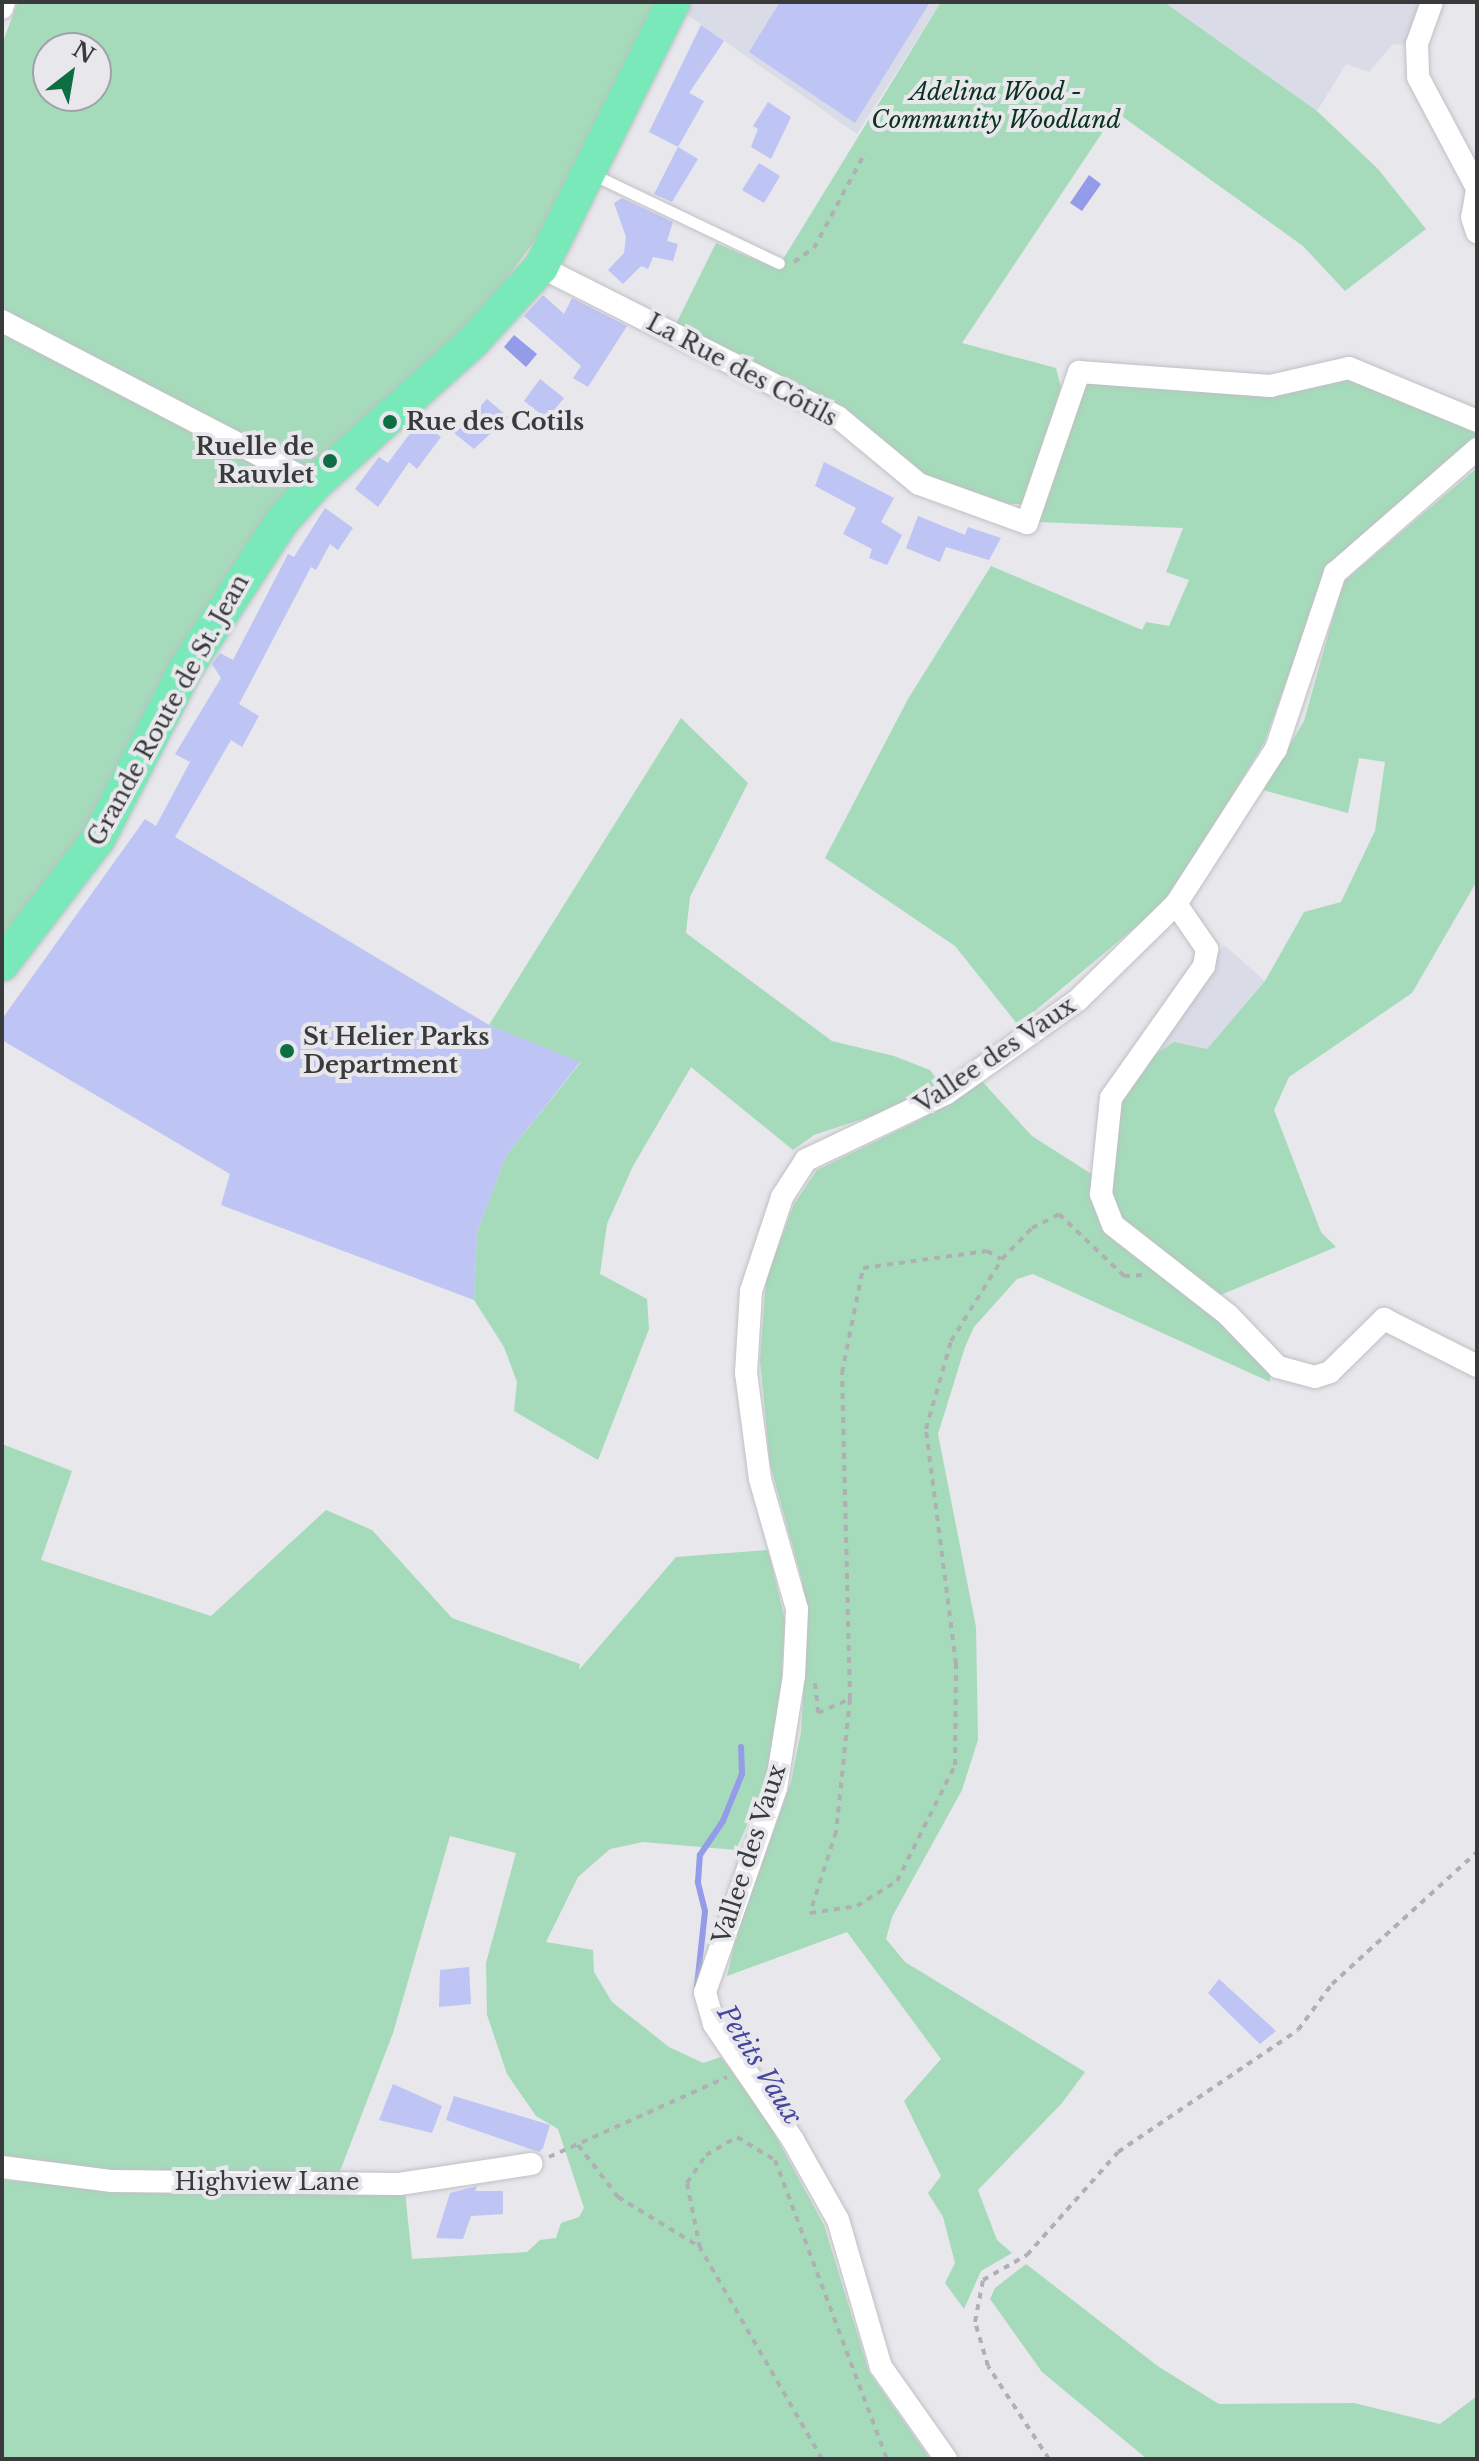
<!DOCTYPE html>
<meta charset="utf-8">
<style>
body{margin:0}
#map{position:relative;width:1479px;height:2461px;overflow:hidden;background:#e7e7ec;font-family:"Libre Baskerville",serif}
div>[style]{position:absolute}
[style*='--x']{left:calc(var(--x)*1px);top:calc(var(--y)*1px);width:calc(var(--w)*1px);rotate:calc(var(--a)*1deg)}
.built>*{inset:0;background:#d9dbe6}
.green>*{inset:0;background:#a5dbba}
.water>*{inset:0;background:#949be8}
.stream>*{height:6px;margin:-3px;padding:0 3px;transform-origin:3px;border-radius:3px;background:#949be8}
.building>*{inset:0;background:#bec4f4}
.path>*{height:4px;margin-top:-2px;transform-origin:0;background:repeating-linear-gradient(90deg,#afb0b3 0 6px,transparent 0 12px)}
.roads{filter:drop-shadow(0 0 2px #bfc0c4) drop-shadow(0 0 2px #bfc0c4)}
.lane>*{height:11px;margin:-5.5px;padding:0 5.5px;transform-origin:5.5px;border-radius:5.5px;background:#fff}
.street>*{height:22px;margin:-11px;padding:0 11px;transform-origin:11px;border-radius:11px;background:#fff}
.primary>*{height:34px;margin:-17px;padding:0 17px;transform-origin:17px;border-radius:17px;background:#7ae9b9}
.dots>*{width:22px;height:22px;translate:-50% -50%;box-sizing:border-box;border:4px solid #e7e7ec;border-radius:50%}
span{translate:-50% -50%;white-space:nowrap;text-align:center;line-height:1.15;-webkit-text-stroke:8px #e7e7ec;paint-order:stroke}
.park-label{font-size:24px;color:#0b321f;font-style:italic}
.street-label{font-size:24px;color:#393a3b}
.poi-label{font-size:24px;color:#393a3b;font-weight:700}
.left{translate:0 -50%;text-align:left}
.right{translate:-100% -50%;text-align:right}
.water-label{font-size:26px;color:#4646a0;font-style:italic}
.frame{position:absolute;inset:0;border:4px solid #393a3b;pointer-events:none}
.north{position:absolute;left:32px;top:32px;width:80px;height:80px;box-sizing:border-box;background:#e7e7ec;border:2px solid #a1a2a5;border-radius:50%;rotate:31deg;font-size:22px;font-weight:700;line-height:32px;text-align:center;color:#393a3b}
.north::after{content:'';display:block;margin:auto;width:28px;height:36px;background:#0d6e44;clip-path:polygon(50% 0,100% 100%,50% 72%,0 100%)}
</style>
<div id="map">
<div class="built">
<div style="clip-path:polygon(688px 2px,941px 2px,857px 134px,682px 11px)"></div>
<div style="clip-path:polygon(1164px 2px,1420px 2px,1411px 46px,1393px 44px,1369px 72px,1346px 64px,1317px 111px)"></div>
<div style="clip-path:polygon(1224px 945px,1265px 981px,1207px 1049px,1174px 1042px,1147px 1060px)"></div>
</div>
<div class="green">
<div style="clip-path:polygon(evenodd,18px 2px,656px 2px,541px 232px,476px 320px,430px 364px,156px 700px,75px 844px,2px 942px,2px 44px,18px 2px,48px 48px,96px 48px,96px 96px,48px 96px,48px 48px)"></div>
<div style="clip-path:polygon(941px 2px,1164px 2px,1317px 111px,1378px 169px,1426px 229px,1345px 291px,1303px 246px,1116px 112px,962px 343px,1056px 368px,1061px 387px,1027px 504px,1009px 504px,908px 469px,834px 402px,674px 328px,716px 243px,777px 269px)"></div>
<div style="clip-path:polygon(1349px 376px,1477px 428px,1477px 440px,1328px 566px,1264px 743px,1168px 900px,1018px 1025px,955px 946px,825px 858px,908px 699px,991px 566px,1142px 630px,1146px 622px,1169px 626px,1189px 580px,1166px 572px,1183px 528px,1039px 522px,1086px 380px)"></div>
<div style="clip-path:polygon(1477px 468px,1477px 881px,1412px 993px,1289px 1077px,1274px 1110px,1321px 1232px,1336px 1247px,1218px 1296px,1118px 1220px,1108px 1195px,1119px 1101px,1147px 1060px,1174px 1042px,1207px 1049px,1265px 981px,1304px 912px,1341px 902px,1375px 831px,1385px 762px,1359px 758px,1348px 813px,1263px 790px,1304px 721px,1343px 582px)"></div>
<div style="clip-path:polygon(681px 718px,748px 783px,690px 897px,686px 933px,832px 1041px,894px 1056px,930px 1070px,940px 1083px,911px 1103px,814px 1135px,793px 1150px,691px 1067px,633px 1166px,607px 1224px,600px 1274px,647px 1299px,649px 1329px,598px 1460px,514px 1411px,517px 1382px,504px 1347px,474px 1300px,477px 1232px,506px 1156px,580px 1063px,489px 1025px)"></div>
<div style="clip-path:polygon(980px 1079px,1032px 1136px,1093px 1175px,1089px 1195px,1106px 1233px,1220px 1319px,1271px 1370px,1270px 1382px,1033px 1274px,1017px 1279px,974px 1327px,965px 1347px,938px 1434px,976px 1627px,978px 1740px,962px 1790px,892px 1917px,886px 1939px,905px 1962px,1085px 2072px,1062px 2103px,978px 2190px,997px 2240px,1012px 2253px,981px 2271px,964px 2309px,945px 2283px,955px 2263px,943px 2217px,928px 2193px,941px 2176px,904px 2101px,941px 2059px,847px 1932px,727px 1976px,737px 1933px,791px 1782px,801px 1732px,807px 1629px,802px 1580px,770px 1464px,760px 1360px,766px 1279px,794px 1204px,817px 1170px,920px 1120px)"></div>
<div style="clip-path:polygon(2px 1444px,72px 1471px,41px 1560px,211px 1616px,326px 1510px,372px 1530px,452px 1618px,580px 1664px,579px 1670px,676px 1557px,768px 1550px,785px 1620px,779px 1722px,763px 1789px,736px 1850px,643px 1842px,610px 1849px,578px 1877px,546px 1942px,593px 1950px,594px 1972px,612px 2002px,669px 2047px,703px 2063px,721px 2057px,763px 2113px,824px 2225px,869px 2372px,930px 2459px,2px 2459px,2px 2180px,118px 2188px,405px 2192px,412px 2259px,527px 2252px,540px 2240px,556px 2238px,561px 2223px,579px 2217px,584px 2208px,558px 2129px,536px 2116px,507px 2074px,487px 2015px,486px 1963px,516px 1853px,450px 1836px,393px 2033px,337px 2179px,123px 2175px,2px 2162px)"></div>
<div style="clip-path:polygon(1026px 2264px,1159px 2367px,1219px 2404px,1354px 2403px,1440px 2424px,1477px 2396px,1477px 2459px,1147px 2459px,1042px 2372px,990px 2299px,995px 2288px)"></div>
</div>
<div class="water">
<div style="clip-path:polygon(1089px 175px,1101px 184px,1082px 211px,1070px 203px)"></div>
<div style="clip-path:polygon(514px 335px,537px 354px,526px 367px,504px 347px)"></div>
</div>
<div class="stream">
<div style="--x:697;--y:1986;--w:75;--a:-83.9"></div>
<div style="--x:705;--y:1911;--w:30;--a:-104"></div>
<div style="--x:698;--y:1882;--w:27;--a:-86"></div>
<div style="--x:700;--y:1855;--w:41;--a:-55.9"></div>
<div style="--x:723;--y:1821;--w:51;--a:-68"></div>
<div style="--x:742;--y:1774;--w:27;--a:-92"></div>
</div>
<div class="building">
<div style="clip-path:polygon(780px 2px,930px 2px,855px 123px,749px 52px)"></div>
<div style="clip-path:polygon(701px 25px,724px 41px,689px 93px,704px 101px,678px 147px,649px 132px)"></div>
<div style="clip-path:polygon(768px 102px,791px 117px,771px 159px,751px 147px,758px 129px,753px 126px)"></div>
<div style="clip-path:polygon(678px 147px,698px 159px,672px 202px,654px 194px)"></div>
<div style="clip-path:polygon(759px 163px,780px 176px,764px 203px,742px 190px)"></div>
<div style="clip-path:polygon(622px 198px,673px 222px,667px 241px,678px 244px,673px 261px,653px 257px,648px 269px,641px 266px,623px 284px,608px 270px,624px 253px,626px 237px,614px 203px)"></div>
<div style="clip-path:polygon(543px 295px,564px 314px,572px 298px,627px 326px,588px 387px,573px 378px,581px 366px,524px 316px)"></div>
<div style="clip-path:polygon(540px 379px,564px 398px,547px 419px,524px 401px)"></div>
<div style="clip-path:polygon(487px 399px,508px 417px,474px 449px,454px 433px)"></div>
<div style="clip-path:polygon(420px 420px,441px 437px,417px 469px,409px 462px,378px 507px,355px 489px,379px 457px,388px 463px)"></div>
<div style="clip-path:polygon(824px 462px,894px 498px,881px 522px,902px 535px,887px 565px,869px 558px,872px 549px,843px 534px,856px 508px,815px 486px)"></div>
<div style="clip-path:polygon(325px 508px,353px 528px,338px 550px,330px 544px,316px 570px,311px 567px,239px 704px,259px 716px,242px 747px,231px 740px,175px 837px,489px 1025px,580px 1062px,506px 1156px,477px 1232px,474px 1300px,221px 1205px,230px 1174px,2px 1040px,2px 1019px,145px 819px,156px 826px,190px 762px,175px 754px,221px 678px,212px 664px,220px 653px,233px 660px,288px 554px,294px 557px)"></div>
<div style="clip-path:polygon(918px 516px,965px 535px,968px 527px,1001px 538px,989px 560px,946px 547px,940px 562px,906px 548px)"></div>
<div style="clip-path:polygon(469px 1967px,471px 2004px,439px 2007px,440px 1970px)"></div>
<div style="clip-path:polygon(1219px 1979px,1276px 2031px,1260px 2044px,1208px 1993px)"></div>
<div style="clip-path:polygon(393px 2084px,442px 2106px,432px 2133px,379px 2120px)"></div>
<div style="clip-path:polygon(454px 2096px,550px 2125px,543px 2148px,539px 2152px,446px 2120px)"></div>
<div style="clip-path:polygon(477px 2186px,475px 2191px,503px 2191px,503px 2214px,471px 2216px,463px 2239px,436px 2238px,450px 2193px)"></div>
</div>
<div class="path">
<div style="--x:794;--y:262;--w:24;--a:-35"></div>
<div style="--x:814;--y:248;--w:108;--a:-61.8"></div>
<div style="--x:815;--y:1683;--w:30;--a:84"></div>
<div style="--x:818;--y:1713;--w:35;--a:-24"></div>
<div style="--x:850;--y:1699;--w:326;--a:-91.4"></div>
<div style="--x:842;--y:1373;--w:107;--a:-78.7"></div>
<div style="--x:863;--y:1268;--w:125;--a:-7.8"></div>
<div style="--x:987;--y:1251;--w:16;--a:30"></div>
<div style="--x:850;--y:1699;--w:134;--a:96"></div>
<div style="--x:836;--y:1832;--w:85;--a:107.8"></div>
<div style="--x:810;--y:1913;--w:48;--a:-8.5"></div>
<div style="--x:857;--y:1906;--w:47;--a:-32"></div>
<div style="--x:897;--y:1881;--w:130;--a:-63.4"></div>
<div style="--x:955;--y:1765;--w:101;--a:-89.4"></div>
<div style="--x:956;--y:1664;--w:237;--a:-97.3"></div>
<div style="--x:926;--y:1429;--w:91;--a:-74.1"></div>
<div style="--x:951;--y:1341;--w:97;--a:-58.1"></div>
<div style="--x:1002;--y:1259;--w:43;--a:-45.9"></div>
<div style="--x:1032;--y:1228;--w:30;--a:-27"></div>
<div style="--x:1059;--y:1214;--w:90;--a:43.6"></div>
<div style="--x:1124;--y:1276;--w:21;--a:-3"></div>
<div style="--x:578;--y:2145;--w:66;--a:52.4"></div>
<div style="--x:618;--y:2197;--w:96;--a:31.4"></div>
<div style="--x:549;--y:2157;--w:195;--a:-24.2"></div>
<div style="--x:822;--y:2459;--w:244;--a:-120"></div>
<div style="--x:700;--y:2248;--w:66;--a:-101.3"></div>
<div style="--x:687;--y:2183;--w:34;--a:-56"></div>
<div style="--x:706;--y:2155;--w:36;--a:-30"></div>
<div style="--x:737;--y:2137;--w:44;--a:31.2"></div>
<div style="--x:775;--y:2160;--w:319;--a:69.5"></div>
<div style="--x:1049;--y:2459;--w:111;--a:-123.3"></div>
<div style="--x:988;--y:2366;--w:46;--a:-106.5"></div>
<div style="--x:975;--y:2322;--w:43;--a:-79.2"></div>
<div style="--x:983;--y:2280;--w:51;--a:-29.6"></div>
<div style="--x:1027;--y:2255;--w:137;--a:-48.5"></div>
<div style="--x:1118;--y:2152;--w:217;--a:-34.1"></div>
<div style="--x:1298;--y:2030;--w:57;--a:-53.5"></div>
<div style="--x:1332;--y:1984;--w:196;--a:-42.3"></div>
</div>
<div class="roads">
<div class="lane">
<div style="--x:592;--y:174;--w:207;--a:25.5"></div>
</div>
<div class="street">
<div style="--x:1432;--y:2;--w:45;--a:109.7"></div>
<div style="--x:1417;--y:44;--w:33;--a:88"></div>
<div style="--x:1418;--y:77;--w:126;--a:62"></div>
<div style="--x:2;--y:8;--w:6;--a:-72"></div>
<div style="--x:1477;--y:190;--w:27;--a:100"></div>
<div style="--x:1472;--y:217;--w:16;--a:72"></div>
<div style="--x:541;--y:267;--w:333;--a:26.8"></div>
<div style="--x:838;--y:417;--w:105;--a:39.6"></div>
<div style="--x:919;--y:484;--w:115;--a:19.9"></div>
<div style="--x:1027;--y:523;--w:160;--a:-71"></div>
<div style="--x:1079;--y:372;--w:192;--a:4.2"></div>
<div style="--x:1270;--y:386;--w:81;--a:-12.8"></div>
<div style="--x:1349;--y:368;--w:139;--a:22.5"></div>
<div style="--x:2;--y:321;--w:353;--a:27.5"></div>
<div style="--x:1176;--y:904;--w:55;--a:55.4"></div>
<div style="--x:1207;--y:949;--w:17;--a:100"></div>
<div style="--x:1204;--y:966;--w:161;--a:125.2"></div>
<div style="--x:1111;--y:1098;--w:97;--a:95.9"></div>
<div style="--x:1101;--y:1194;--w:33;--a:69"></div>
<div style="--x:1113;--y:1225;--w:146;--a:38"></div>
<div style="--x:1228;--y:1315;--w:72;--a:46.1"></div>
<div style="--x:1278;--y:1367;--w:38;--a:15"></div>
<div style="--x:1315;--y:1377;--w:16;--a:-18"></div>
<div style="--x:1330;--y:1372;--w:76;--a:-44.5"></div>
<div style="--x:1384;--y:1319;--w:104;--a:26.8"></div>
<div style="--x:2;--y:2167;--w:111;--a:7.3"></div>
<div style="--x:112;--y:2181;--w:287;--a:0.6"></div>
<div style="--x:399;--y:2184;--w:134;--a:-8.6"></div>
<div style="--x:946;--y:2459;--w:113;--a:-125.2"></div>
<div style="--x:881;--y:2367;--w:153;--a:-106.3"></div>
<div style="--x:838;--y:2220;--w:92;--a:-119.4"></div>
<div style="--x:793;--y:2140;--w:140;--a:-124.3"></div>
<div style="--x:714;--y:2024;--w:33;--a:-106"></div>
<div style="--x:705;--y:1992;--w:216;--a:-70.8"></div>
<div style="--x:776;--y:1788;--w:113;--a:-80.9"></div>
<div style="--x:794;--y:1676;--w:67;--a:-87.4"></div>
<div style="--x:797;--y:1609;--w:135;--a:-105.9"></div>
<div style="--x:760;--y:1479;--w:107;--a:-97.5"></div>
<div style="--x:746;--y:1373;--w:82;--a:-86.5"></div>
<div style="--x:751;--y:1291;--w:99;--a:-71.7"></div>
<div style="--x:782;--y:1197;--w:44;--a:-57"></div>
<div style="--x:806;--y:1160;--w:156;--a:-25.4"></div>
<div style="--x:947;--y:1093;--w:161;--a:-35.4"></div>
<div style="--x:1078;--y:1000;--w:137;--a:-44.4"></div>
<div style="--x:1176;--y:904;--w:184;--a:-57.2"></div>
<div style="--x:1276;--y:749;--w:186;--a:-71.5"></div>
<div style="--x:1335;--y:573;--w:189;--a:-41.1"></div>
</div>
<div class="primary">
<div style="--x:2;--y:964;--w:158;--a:-52.5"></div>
<div style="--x:98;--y:839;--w:192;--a:-62.8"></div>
<div style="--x:186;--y:668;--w:176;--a:-56.9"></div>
<div style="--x:282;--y:521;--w:50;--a:-48.3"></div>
<div style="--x:315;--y:484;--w:213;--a:-42.1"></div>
<div style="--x:473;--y:341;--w:100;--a:-47.4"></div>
<div style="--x:541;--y:267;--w:296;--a:-63.5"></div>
</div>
</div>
<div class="dots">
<div style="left:390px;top:422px;background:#0d6e44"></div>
<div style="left:330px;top:461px;background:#0d6e44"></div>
<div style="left:287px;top:1051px;background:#0d6e44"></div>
</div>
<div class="park-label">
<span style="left:996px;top:106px">Adelina Wood -<br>Community Woodland</span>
</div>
<div class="street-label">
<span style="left:742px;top:370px;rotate:28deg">La Rue des Côtils</span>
<span style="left:168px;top:710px;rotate:-61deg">Grande Route de St. Jean</span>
<span style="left:995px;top:1055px;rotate:-34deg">Vallee des Vaux</span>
<span style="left:749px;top:1854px;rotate:-72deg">Vallee des Vaux</span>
<span style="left:267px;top:2182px">Highview Lane</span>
</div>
<div class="poi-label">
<span class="left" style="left:406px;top:422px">Rue des Cotils</span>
<span class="right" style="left:314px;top:461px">Ruelle de<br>Rauvlet</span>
<span class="left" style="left:303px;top:1051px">St Helier Parks<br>Department</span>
</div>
<div class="water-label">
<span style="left:759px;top:2065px;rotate:58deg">Petits Vaux</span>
</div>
<div class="frame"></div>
<div class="north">N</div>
</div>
